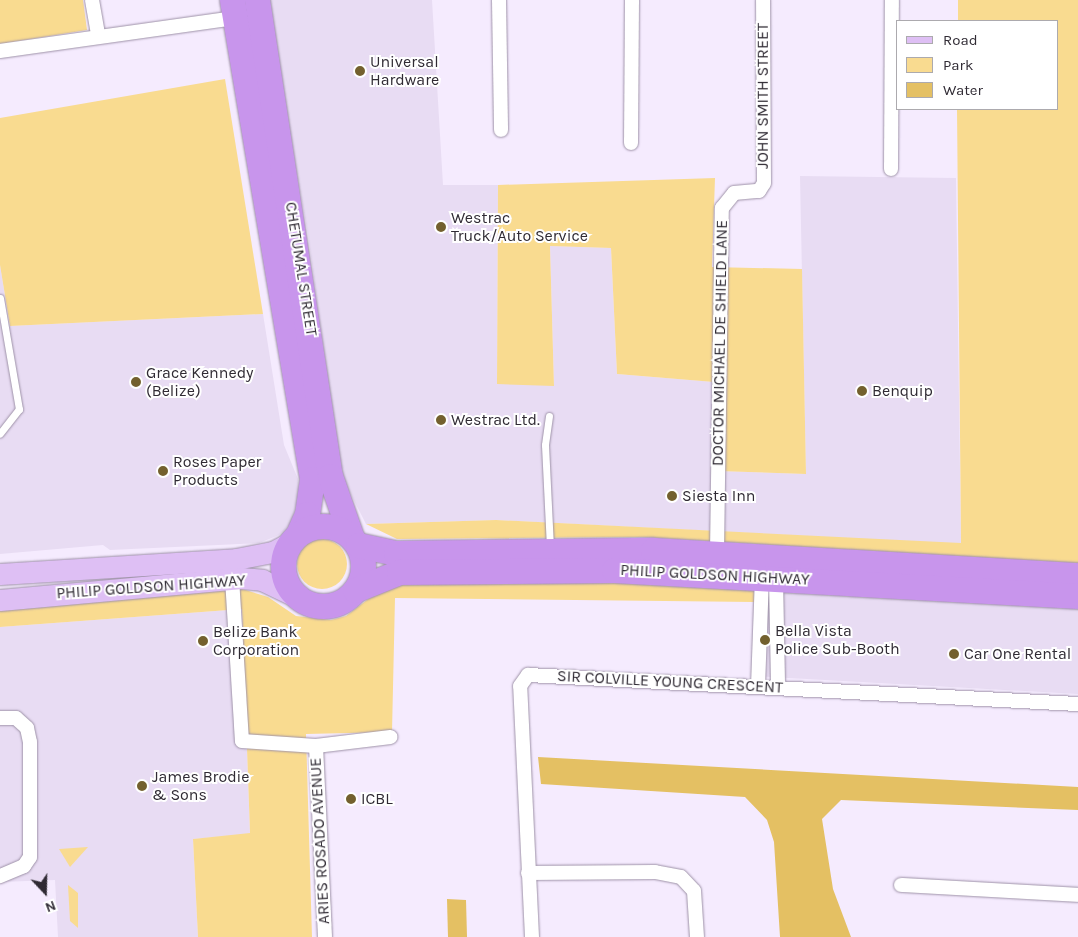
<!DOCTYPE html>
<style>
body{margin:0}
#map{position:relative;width:1078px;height:937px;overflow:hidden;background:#f5ebfe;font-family:Karla,sans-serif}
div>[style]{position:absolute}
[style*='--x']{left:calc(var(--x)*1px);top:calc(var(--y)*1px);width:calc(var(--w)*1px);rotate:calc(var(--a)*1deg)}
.built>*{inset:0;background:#e8dcf3}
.green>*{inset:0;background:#f9db90}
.round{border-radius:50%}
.water>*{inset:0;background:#e4c063}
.roads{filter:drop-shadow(0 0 1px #9e92a8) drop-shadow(0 0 1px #9e92a8)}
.lane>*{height:7px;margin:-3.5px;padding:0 3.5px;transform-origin:3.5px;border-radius:3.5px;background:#fff}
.street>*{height:14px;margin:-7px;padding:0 7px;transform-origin:7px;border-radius:7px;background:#fff}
.primary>*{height:21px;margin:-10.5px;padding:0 10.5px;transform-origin:10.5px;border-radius:10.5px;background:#debff4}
.highway>*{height:25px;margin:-12.5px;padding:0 12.5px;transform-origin:12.5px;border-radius:12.5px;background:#c895ec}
.highway>.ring{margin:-12.5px;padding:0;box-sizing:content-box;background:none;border:25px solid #c895ec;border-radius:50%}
.dots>*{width:14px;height:14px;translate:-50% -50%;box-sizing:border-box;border:2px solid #fff;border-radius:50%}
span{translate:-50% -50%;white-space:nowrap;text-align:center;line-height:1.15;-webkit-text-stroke:4px #fff;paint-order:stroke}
.poi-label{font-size:16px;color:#302b34}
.left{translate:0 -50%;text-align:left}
.street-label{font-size:16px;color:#302b34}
.legend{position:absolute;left:896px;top:20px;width:162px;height:90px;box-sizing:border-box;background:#fff;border:1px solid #acaaae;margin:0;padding:6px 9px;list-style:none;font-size:15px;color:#302b34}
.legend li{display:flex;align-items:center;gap:10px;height:25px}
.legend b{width:25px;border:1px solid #acaaae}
.north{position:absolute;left:20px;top:867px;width:50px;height:50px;-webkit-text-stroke:4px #fff;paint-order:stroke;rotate:159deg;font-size:14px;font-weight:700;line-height:20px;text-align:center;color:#302b34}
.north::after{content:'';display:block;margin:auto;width:18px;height:22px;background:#302b34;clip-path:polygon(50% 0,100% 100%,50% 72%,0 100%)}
</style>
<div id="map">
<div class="built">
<div style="clip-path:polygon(265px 0,432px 0,443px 185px,498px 185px,497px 383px,554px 385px,550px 246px,611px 248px,617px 374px,714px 382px,717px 471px,806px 474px,800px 176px,956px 178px,961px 544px,496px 520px,366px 524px,341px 475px,308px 234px)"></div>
<div style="clip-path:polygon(0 265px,10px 326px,263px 314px,284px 445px,298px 479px,299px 497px,291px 523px,279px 535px,259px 543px,110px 550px,103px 545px,0 554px)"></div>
<div style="clip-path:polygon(754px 583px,1078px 603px,1078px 694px,751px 676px)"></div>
<div style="clip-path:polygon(242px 609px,250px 834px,193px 839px,198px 937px,58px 937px,55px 880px,0 882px,0 627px)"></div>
</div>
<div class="green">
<div style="clip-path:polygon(0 0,83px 0,87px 30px,0 44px)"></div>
<div style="clip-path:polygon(958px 0,1078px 0,1078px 564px,642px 537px,397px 539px,366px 524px,496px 520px,961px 543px,957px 109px,1057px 109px,1057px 21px,958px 21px)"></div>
<div style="clip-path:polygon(225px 79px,263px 314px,10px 326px,0 265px,0 118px)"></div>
<div style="clip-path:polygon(715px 178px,712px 267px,802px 269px,806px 474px,717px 471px,714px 382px,617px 374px,611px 248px,550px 246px,554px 386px,497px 384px,498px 185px)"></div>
<div class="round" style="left:297px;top:539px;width:50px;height:50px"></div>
<div style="clip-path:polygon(433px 577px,754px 583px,754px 602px,395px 598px,392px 732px,306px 734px,312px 937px,198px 937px,193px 839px,250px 833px,242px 609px,0 627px,0 609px,239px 588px,268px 597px,296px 616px,331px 620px,346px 616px,384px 587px)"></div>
<div style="clip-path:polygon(88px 847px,70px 867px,59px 849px)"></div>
<div style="clip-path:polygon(68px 885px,78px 893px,78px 928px,70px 921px)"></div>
</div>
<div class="water">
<div style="clip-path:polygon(538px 757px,1078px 787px,1078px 810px,841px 800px,822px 819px,833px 889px,851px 937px,780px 937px,774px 842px,767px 820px,745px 797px,541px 784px)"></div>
<div style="clip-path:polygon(447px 899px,466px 900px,467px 937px,448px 937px)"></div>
</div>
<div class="roads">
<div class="lane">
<div style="--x:0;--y:298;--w:113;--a:80.3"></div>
<div style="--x:19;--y:409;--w:31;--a:128"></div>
<div style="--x:549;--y:416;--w:29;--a:98"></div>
<div style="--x:545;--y:445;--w:103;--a:87.2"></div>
</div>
<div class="street">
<div style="--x:92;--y:0;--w:36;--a:80"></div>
<div style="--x:499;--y:0;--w:130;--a:89.1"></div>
<div style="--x:0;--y:51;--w:237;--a:-8"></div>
<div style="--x:631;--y:143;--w:143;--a:-89.6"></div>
<div style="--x:891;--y:169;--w:169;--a:-89.7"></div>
<div style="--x:717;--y:553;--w:345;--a:-89.2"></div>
<div style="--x:722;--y:208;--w:19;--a:-51"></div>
<div style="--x:734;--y:193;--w:25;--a:-5"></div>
<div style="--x:759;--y:191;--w:9;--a:-58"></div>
<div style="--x:764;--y:183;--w:183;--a:-90.3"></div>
<div style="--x:232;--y:578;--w:163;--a:86.5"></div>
<div style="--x:242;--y:741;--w:74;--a:3.9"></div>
<div style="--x:316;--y:746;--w:75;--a:-6.9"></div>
<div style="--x:776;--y:579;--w:108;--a:88.9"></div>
<div style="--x:758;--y:686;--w:107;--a:-87.9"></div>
<div style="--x:0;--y:718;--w:16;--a:0"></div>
<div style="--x:16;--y:718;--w:15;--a:42"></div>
<div style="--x:27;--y:728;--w:14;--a:78"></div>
<div style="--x:30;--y:742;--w:115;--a:90"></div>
<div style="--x:30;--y:857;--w:11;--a:124"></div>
<div style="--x:24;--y:866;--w:26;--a:157"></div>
<div style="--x:316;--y:746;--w:191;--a:87.3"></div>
<div style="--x:528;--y:873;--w:127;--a:-0.5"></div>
<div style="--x:655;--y:872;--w:26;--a:11"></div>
<div style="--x:681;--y:877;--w:19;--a:47"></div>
<div style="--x:694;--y:891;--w:46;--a:86.3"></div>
<div style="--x:901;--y:885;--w:177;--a:3.2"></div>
<div style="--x:532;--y:937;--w:251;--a:-92.7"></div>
<div style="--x:520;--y:686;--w:14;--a:-54"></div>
<div style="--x:528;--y:675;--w:551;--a:3.02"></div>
</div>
<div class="primary">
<div style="--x:0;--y:574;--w:236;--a:-3.6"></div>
<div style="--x:236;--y:559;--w:38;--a:-11"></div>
<div style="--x:273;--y:552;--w:21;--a:-29"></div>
<div style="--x:0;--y:600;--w:242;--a:-5.2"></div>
<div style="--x:241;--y:578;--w:21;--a:5"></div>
<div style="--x:262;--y:580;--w:41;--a:25.9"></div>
</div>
<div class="highway">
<div style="--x:232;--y:0;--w:486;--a:80.5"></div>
<div style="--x:312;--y:479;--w:35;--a:98"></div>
<div style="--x:307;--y:514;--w:22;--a:114"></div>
<div style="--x:257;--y:0;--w:482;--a:81.3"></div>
<div style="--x:330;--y:476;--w:64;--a:70.7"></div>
<div class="ring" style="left:283px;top:526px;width:55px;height:55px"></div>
<div style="--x:358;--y:545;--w:39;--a:12"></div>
<div style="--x:396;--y:553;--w:257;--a:-0.7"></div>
<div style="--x:653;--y:550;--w:426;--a:3.4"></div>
<div style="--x:355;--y:590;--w:48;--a:-22.2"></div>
<div style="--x:399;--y:572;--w:215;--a:-0.5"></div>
<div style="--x:614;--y:570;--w:465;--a:3.2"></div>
</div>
</div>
<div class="dots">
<div style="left:360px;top:71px;background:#73602e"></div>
<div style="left:441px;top:227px;background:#73602e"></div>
<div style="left:136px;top:382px;background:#73602e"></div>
<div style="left:862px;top:391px;background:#73602e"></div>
<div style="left:441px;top:420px;background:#73602e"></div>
<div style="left:163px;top:471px;background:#73602e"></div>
<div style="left:672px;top:496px;background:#73602e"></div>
<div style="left:765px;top:640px;background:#73602e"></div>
<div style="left:203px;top:641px;background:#73602e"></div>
<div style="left:954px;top:654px;background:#73602e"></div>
<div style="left:142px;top:786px;background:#73602e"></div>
<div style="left:351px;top:799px;background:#73602e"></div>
</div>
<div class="poi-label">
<span class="left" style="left:370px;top:71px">Universal<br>Hardware</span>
<span class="left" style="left:451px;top:227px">Westrac<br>Truck/Auto Service</span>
<span class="left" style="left:146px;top:382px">Grace Kennedy<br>(Belize)</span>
<span class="left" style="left:872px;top:391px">Benquip</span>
<span class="left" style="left:451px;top:420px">Westrac Ltd.</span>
<span class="left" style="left:173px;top:471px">Roses Paper<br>Products</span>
<span class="left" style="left:682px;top:496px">Siesta Inn</span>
<span class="left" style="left:775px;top:640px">Bella Vista<br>Police Sub-Booth</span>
<span class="left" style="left:213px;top:641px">Belize Bank<br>Corporation</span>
<span class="left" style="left:964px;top:654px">Car One Rental</span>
<span class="left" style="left:152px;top:786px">James Brodie<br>&amp; Sons</span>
<span class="left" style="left:361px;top:799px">ICBL</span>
</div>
<div class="street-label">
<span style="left:763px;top:96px;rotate:-90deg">JOHN SMITH STREET</span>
<span style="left:301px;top:269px;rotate:81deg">CHETUMAL STREET</span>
<span style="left:720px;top:343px;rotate:-89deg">DOCTOR MICHAEL DE SHIELD LANE</span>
<span style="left:715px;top:575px;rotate:3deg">PHILIP GOLDSON HIGHWAY</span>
<span style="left:151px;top:587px;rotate:-4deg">PHILIP GOLDSON HIGHWAY</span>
<span style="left:670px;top:682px;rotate:3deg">SIR COLVILLE YOUNG CRESCENT</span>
<span style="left:320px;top:841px;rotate:-93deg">ARIES ROSADO AVENUE</span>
</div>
<ul class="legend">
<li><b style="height:6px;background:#debff4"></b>Road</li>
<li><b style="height:14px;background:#f9db90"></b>Park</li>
<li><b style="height:14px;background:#e4c063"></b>Water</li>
</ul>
<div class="north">N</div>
</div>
